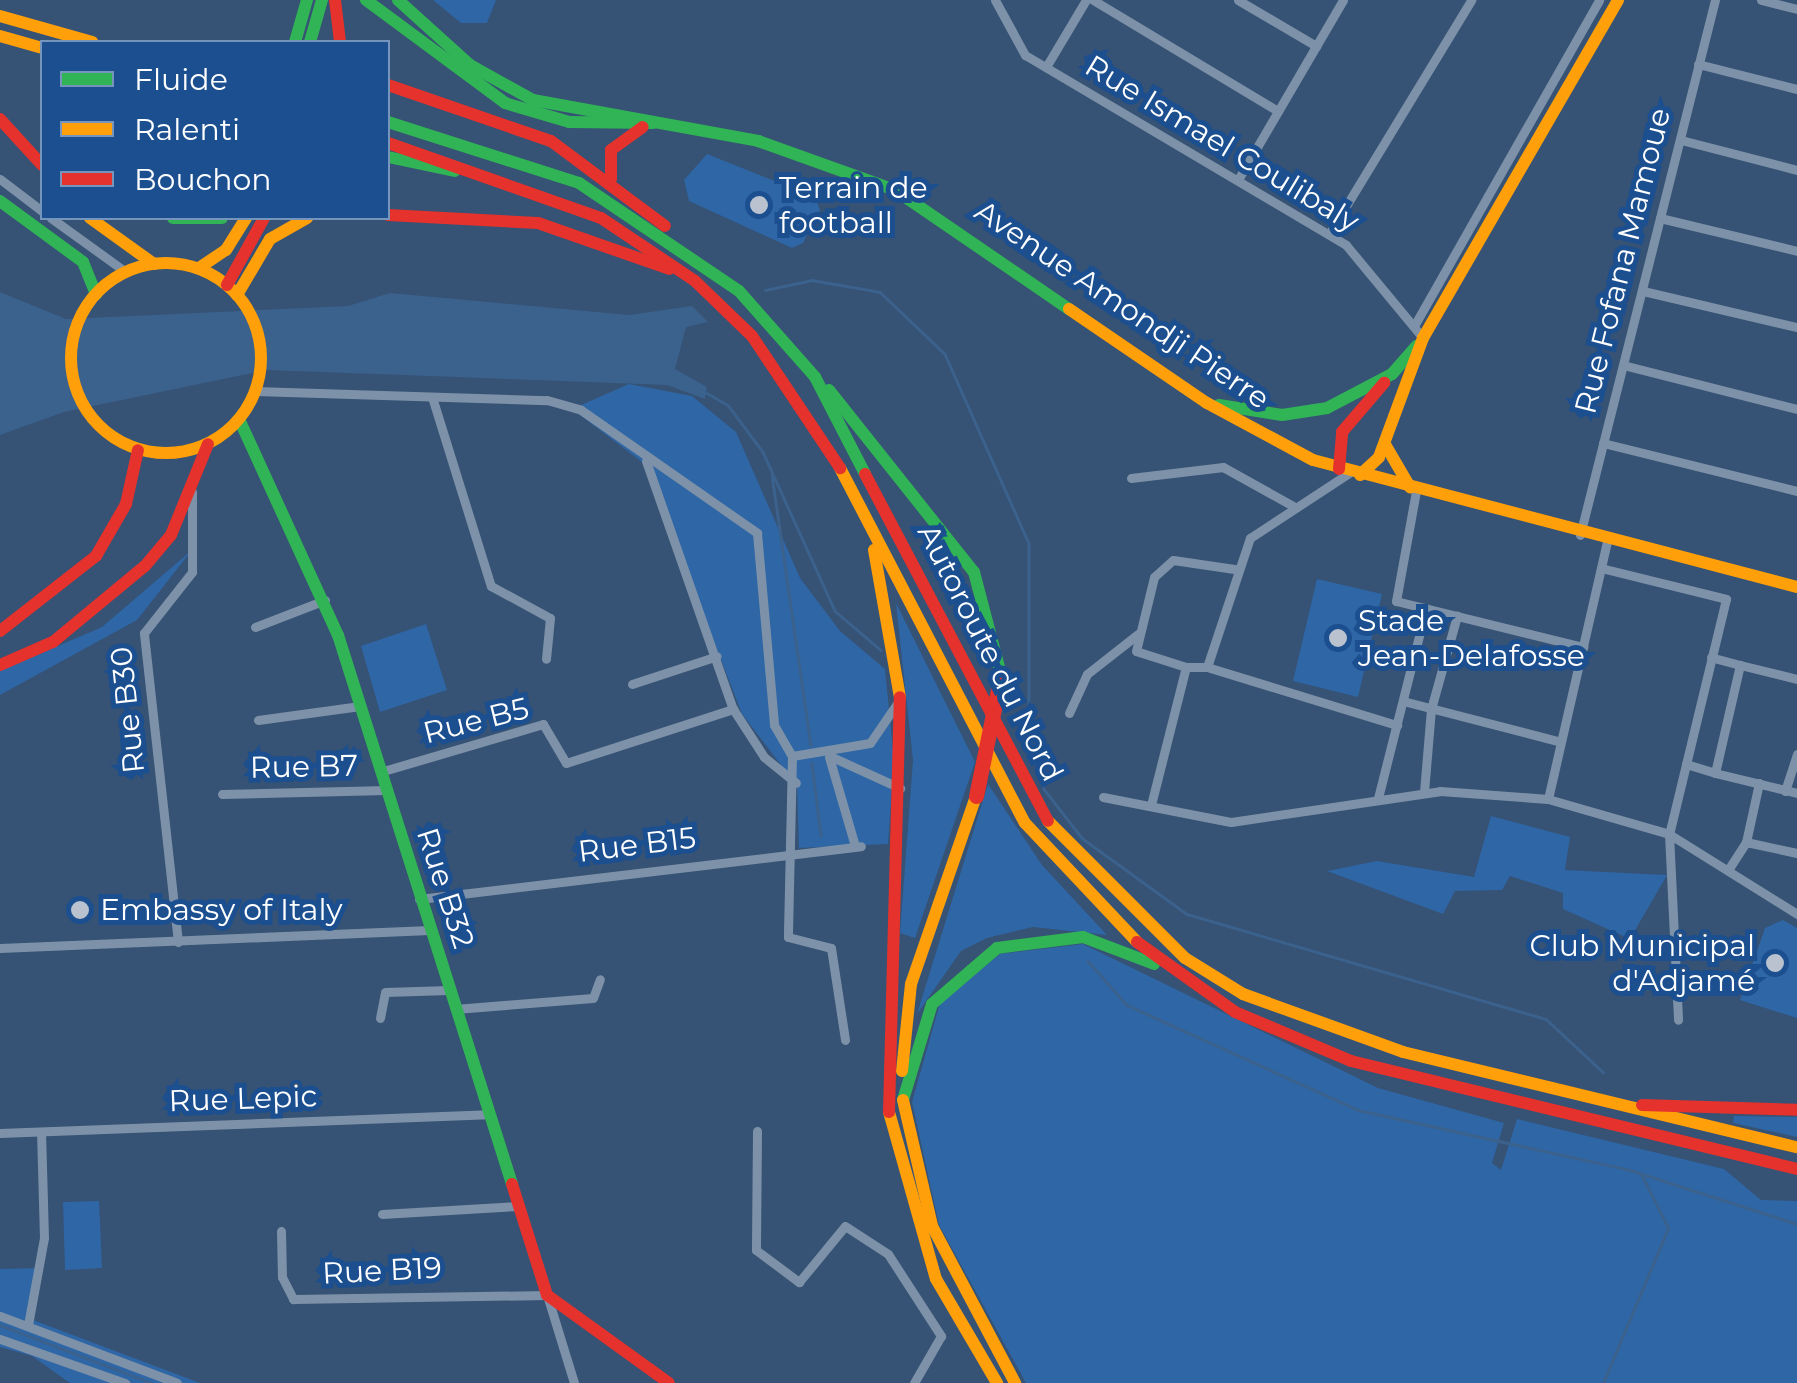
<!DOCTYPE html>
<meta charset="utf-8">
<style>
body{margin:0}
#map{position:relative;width:1797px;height:1383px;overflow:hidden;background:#365274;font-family:Montserrat,sans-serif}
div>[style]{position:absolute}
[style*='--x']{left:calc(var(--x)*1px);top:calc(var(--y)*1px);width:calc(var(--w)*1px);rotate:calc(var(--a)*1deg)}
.green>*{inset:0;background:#2f66a5}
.water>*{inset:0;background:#3b618d}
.stream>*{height:2.5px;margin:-1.25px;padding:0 1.25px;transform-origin:1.25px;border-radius:1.25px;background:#3b618d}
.street>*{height:9px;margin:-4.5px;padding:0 4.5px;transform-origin:4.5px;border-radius:4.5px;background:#7d92a8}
.fast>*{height:12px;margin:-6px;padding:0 6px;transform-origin:6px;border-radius:6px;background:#30b455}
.slow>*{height:12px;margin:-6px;padding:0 6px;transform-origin:6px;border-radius:6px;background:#ff9f0a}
.slow>.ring{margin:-6px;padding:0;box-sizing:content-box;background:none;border:12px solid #ff9f0a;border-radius:50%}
.jam>*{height:12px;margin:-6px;padding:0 6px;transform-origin:6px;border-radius:6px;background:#e5322d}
.jam-bridge>*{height:15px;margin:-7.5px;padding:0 7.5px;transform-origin:7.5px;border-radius:7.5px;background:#e5322d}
.dots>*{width:28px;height:28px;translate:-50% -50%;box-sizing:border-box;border:5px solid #1b4f8f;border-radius:50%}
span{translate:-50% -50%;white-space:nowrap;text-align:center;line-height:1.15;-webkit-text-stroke:10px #1b4f8f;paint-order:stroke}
.street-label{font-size:30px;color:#fff}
.poi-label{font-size:30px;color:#fff}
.left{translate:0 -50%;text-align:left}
.right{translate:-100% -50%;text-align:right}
.legend{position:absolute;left:40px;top:40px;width:350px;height:180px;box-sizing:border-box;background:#1b4f8f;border:2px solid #7695bc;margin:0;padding:12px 18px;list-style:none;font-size:30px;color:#fff}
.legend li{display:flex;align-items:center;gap:20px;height:50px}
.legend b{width:50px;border:2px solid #7695bc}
</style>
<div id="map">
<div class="green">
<div style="clip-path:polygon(433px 0,496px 0,487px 23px,461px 23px)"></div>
<div style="clip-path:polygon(707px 154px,815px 197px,820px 210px,803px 243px,792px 248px,689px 201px,684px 180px)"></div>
<div style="clip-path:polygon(629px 384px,692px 396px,736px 432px,800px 578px,840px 631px,885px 669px,894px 760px,888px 844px,799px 848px,797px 786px,742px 714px,646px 465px,572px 409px)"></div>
<div style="clip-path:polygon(192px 550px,137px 620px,0 695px,0 671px,102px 627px)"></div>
<div style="clip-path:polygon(1317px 579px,1382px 594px,1358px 697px,1293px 681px)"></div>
<div style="clip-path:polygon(896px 603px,975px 762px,915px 938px,900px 933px,913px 760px)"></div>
<div style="clip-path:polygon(426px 624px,447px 690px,380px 712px,361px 646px)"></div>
<div style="clip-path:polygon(988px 784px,1042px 865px,1107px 935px,1033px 927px,987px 938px,961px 951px,917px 1014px)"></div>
<div style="clip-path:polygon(1491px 816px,1570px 837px,1565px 870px,1667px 875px,1630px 939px,1563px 909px,1563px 893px,1510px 876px,1502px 890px,1455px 891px,1443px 914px,1327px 871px,1377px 861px,1474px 877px)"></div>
<div style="clip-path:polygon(1783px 920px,1797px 928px,1797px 1018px,1740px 1000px,1765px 928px)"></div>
<div style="clip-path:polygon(1083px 944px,1378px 1088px,1504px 1123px,1492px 1163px,1501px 1170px,1517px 1119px,1724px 1169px,1761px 1200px,1797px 1201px,1797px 1383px,1026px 1383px,939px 1225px,912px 1102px,940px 1003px,1000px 954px)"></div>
<div style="clip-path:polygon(1734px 1116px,1797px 1117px,1797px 1137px,1733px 1123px)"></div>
<div style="clip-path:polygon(99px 1201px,102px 1268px,65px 1270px,63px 1202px)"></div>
<div style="clip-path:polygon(41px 1268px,33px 1320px,200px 1383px,70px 1383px,32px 1356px,0 1347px,0 1269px)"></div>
</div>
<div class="water">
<div style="clip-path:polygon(0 292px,66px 319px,348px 306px,390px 293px,629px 315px,692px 306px,708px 322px,686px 327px,675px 369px,707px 387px,705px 399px,667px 385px,267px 370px,64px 412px,0 435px)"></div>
</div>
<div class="stream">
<div style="--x:233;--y:42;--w:2;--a:-27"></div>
<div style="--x:765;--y:290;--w:48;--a:-12"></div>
<div style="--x:812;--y:280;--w:69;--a:10"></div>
<div style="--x:880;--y:292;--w:90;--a:43.6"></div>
<div style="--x:945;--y:354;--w:208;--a:66.1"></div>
<div style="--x:1029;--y:544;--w:192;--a:90"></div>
<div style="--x:1029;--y:736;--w:55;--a:74.2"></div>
<div style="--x:1044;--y:789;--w:62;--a:52.2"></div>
<div style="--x:1082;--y:838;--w:130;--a:35.9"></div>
<div style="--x:1187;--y:914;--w:374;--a:16.3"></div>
<div style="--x:1546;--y:1019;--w:78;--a:42.9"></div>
<div style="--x:707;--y:393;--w:24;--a:30"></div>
<div style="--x:728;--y:405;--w:59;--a:53.3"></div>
<div style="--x:763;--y:452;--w:175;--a:65.6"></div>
<div style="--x:835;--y:611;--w:60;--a:40.3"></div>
<div style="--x:772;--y:475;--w:273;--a:81.8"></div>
<div style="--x:812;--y:763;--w:73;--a:82.9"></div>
<div style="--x:1088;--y:961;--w:59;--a:48.4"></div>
<div style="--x:1127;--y:1005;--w:254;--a:24.4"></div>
<div style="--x:1358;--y:1110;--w:275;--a:12.4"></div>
<div style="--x:1627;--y:1169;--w:179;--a:17.9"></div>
<div style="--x:0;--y:1325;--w:163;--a:20.9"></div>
<div style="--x:1603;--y:1383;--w:168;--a:-67.2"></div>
<div style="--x:1668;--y:1228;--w:60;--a:-116.6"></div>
</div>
<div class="street">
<div style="--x:995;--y:0;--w:63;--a:61.4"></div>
<div style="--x:1025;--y:55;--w:373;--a:30.6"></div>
<div style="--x:1346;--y:245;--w:121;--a:50.4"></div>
<div style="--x:1093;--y:0;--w:216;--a:31"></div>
<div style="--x:1238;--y:0;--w:91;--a:30.5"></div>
<div style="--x:1761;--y:0;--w:37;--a:14"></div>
<div style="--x:1698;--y:64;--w:102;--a:14.2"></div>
<div style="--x:1046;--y:67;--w:78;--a:-59.2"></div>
<div style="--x:1681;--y:140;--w:120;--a:14.5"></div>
<div style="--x:1239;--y:178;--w:206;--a:-59.7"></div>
<div style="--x:0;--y:179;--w:53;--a:37.3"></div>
<div style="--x:51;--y:218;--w:92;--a:35.8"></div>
<div style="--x:1660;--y:218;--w:141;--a:13.5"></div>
<div style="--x:1329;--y:234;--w:274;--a:-58.7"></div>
<div style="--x:1643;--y:291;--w:158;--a:13.2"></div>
<div style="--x:1414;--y:326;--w:375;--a:-60.4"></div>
<div style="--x:1623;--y:365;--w:179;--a:14.2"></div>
<div style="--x:255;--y:391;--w:292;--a:1.8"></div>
<div style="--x:547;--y:400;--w:35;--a:16"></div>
<div style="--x:581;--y:410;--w:215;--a:34.9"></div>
<div style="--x:757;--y:533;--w:193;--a:84.9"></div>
<div style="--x:774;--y:725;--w:36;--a:60"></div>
<div style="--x:792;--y:756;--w:79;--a:-9.5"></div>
<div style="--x:870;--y:743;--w:46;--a:-55.6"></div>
<div style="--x:432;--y:397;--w:198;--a:72.7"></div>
<div style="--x:491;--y:586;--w:67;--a:28.5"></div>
<div style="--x:550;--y:618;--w:41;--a:95.6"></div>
<div style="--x:1603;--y:443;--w:200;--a:13.9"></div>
<div style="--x:646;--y:461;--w:263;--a:70.7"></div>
<div style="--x:733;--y:709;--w:57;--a:57.1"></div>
<div style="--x:764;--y:757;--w:41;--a:39.1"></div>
<div style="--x:1131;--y:478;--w:93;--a:-6.8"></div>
<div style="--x:1223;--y:467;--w:80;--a:29.1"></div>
<div style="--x:1416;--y:491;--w:112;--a:100.3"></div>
<div style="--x:1396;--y:601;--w:193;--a:13.8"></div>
<div style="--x:1580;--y:535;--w:552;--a:-75.84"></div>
<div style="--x:1601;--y:568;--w:129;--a:13.9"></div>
<div style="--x:1726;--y:599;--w:242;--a:103.6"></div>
<div style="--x:1669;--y:834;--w:186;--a:87.2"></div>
<div style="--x:255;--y:627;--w:75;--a:-21.1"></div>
<div style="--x:1740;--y:665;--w:59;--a:13.8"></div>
<div style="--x:1186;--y:667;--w:52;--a:-162.3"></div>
<div style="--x:1136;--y:651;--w:76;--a:-76.3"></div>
<div style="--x:1154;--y:577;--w:25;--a:-42"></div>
<div style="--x:1173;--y:560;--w:62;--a:8.4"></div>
<div style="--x:1207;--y:667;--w:199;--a:17"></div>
<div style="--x:632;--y:684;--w:89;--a:-18.2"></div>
<div style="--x:1403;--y:701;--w:163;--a:14.5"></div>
<div style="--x:1069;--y:713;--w:43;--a:-65.2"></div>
<div style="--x:1087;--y:674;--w:65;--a:-38.1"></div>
<div style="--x:258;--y:720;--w:103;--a:-7.8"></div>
<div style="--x:792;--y:756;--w:181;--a:91.3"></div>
<div style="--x:788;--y:937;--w:44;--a:14.3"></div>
<div style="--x:831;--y:948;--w:93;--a:81.3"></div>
<div style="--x:829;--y:757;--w:93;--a:73.7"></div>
<div style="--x:832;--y:757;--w:75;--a:24.5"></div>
<div style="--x:1686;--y:764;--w:30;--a:17"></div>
<div style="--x:1715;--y:773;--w:111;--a:-77"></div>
<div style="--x:1740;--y:665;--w:30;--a:-165"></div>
<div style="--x:380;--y:772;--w:170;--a:-16.4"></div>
<div style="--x:543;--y:724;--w:45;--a:59.5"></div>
<div style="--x:566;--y:763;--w:176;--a:-17.9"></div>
<div style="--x:1715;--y:773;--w:84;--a:13.7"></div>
<div style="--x:1759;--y:783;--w:60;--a:102.4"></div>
<div style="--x:1746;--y:842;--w:52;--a:12.2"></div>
<div style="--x:1785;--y:791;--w:39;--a:-72"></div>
<div style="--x:1424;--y:792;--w:83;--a:-85.2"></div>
<div style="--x:1431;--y:709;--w:97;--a:-74.4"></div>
<div style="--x:222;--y:794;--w:164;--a:-1.4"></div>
<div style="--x:1103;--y:797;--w:130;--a:11.1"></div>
<div style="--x:1231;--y:822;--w:211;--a:-8.4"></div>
<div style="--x:1440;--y:791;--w:108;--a:4.2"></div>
<div style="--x:1548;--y:799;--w:126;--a:16.1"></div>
<div style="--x:1669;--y:834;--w:151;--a:32"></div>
<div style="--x:1378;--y:798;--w:196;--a:-75.8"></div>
<div style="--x:1548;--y:799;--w:265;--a:-77.1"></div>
<div style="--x:1152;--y:801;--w:138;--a:-75.8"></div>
<div style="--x:1186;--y:667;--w:21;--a:0"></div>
<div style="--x:1207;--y:667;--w:136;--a:-71.6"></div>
<div style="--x:1250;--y:538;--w:118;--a:-33.3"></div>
<div style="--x:1728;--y:870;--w:33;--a:-57"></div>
<div style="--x:419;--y:899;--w:445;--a:-6.8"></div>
<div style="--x:178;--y:942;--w:311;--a:-96.3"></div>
<div style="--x:144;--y:633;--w:78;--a:-51.8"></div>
<div style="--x:192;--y:572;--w:80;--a:-90"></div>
<div style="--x:0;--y:948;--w:430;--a:-2.4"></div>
<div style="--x:455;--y:1009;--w:138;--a:-4.6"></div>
<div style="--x:593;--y:998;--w:20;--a:-70"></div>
<div style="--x:380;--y:1018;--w:26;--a:-79"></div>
<div style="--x:385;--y:992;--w:64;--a:-1.8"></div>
<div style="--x:757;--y:1131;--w:119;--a:90.5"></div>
<div style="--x:756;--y:1250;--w:54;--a:36.7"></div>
<div style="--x:799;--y:1282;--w:72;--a:-50.6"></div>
<div style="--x:845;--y:1226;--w:51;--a:33.1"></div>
<div style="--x:888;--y:1254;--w:98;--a:57.1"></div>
<div style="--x:941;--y:1336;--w:54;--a:119.9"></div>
<div style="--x:0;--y:1133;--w:488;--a:-2.2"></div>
<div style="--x:382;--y:1214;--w:135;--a:-3.4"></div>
<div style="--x:281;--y:1231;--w:46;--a:88.8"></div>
<div style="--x:282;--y:1277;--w:25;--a:63"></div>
<div style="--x:293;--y:1299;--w:254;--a:-0.9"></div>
<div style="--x:547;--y:1295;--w:92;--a:72.9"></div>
<div style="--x:0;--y:1316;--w:189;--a:20.7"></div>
<div style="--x:28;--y:1325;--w:88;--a:-79.6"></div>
<div style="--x:44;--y:1238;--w:106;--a:-91.6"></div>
<div style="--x:0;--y:1339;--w:133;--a:19.4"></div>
</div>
<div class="fast">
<div style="--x:366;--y:0;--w:173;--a:36.5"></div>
<div style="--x:505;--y:103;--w:67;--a:16.5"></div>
<div style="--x:569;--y:122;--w:84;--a:0.7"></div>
<div style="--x:398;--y:0;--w:97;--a:42.1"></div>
<div style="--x:470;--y:65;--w:72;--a:29.1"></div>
<div style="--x:533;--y:100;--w:229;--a:10.3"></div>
<div style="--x:758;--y:141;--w:145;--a:19.7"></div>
<div style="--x:895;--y:190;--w:211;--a:34.4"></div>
<div style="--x:295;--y:42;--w:44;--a:-74.1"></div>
<div style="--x:310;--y:42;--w:44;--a:-74.1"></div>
<div style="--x:388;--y:122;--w:201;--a:17.7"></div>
<div style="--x:579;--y:183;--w:193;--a:34"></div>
<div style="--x:739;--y:291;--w:115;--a:48.5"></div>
<div style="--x:815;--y:377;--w:109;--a:62.7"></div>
<div style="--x:388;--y:157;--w:68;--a:11.8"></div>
<div style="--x:0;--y:201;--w:103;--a:36.3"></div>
<div style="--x:83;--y:262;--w:35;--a:68"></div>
<div style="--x:173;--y:218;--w:49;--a:0"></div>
<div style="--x:829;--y:390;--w:233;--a:51.5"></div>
<div style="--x:974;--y:572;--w:106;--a:75.3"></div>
<div style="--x:1219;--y:405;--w:64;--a:9"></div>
<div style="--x:1282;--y:415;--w:46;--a:-8.8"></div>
<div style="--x:1327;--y:408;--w:73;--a:-27.6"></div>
<div style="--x:1392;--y:374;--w:37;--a:-49"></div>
<div style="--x:239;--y:419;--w:238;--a:65.4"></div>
<div style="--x:338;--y:635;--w:576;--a:72.41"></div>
<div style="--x:903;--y:1100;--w:100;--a:-73.2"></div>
<div style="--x:932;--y:1004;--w:86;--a:-40.7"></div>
<div style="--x:997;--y:948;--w:87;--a:-7.3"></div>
<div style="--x:1083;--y:937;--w:76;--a:20.8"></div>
</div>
<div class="slow">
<div style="--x:0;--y:16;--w:96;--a:15.8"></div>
<div style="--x:0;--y:36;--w:44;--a:15.9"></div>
<div style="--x:90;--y:218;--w:79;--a:35.7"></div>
<div class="ring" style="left:71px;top:263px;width:178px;height:178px"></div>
<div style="--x:199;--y:268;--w:32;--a:-34"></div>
<div style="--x:226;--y:250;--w:38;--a:-58"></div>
<div style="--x:237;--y:295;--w:65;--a:-59.5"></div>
<div style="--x:270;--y:239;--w:43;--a:-29.6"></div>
<div style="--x:1069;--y:309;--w:167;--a:34.3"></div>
<div style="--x:1207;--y:403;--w:120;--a:28.3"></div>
<div style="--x:1313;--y:460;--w:500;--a:14.7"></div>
<div style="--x:1386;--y:446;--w:48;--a:59.7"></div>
<div style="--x:840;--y:468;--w:400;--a:62.5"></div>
<div style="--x:1025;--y:823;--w:163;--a:46.7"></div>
<div style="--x:1360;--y:475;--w:26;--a:-43"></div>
<div style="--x:1379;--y:457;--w:127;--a:-69.7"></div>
<div style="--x:1423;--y:338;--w:390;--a:-60"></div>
<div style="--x:874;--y:550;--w:149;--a:80"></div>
<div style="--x:1048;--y:821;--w:194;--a:45"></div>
<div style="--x:1185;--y:958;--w:68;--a:31.8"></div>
<div style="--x:1243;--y:994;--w:170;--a:19.9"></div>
<div style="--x:1403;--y:1052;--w:405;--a:13.6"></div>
<div style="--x:902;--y:1071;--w:87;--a:-84.1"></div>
<div style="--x:911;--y:984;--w:199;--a:-70.9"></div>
<div style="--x:903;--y:1100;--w:129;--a:77"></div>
<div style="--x:932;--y:1226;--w:178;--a:62.1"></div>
<div style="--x:889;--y:1112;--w:173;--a:74.3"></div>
<div style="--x:936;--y:1279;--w:121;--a:59.6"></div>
</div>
<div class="jam">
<div style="--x:335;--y:0;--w:42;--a:83.2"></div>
<div style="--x:388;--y:85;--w:172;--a:19"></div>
<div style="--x:551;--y:141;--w:142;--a:36.7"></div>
<div style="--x:0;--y:119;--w:62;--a:47.6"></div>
<div style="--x:388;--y:143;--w:226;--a:19.4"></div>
<div style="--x:601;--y:218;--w:113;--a:33.8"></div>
<div style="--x:695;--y:281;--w:79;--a:44"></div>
<div style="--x:752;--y:336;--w:159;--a:56.3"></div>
<div style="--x:611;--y:179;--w:29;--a:-90"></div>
<div style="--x:611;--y:150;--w:39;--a:-36"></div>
<div style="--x:388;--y:215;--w:150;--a:3.1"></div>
<div style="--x:538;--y:223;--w:139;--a:19.3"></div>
<div style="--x:227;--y:285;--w:77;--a:-61.1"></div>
<div style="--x:1339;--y:469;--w:37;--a:-85"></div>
<div style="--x:1342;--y:432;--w:65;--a:-49.4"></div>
<div style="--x:865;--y:474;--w:392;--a:62.2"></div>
<div style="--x:0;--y:631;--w:122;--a:-38"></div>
<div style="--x:96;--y:556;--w:60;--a:-60"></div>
<div style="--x:126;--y:504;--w:55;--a:-77.5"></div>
<div style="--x:0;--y:665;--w:58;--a:-23.5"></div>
<div style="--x:53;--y:642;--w:119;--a:-39.6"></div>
<div style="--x:145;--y:566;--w:40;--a:-50"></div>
<div style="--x:171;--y:535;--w:98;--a:-67.9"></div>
<div style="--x:1137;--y:942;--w:120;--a:35.5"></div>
<div style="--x:1235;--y:1012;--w:126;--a:22.9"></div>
<div style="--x:1351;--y:1061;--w:459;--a:13.6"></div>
<div style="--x:1642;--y:1105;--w:155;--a:1.8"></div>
<div style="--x:889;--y:1112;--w:415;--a:-88.5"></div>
<div style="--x:512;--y:1184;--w:116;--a:72.5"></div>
<div style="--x:547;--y:1295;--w:150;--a:35.8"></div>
</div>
<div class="jam-bridge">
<div style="--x:976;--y:796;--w:124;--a:-78.3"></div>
</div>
<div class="dots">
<div style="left:759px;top:205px;background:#b9c2ce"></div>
<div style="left:1338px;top:638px;background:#b9c2ce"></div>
<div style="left:80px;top:910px;background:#b9c2ce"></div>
<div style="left:1775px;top:963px;background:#b9c2ce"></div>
</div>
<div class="street-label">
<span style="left:1222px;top:144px;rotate:31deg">Rue Ismael Coulibaly</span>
<span style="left:1623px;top:261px;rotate:-76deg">Rue Fofana Mamoue</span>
<span style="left:1122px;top:305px;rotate:34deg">Avenue Amondji Pierre</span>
<span style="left:990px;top:653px;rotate:63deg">Autoroute du Nord</span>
<span style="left:128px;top:710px;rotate:-96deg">Rue B30</span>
<span style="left:476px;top:721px;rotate:-14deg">Rue B5</span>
<span style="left:304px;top:767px;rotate:-1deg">Rue B7</span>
<span style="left:637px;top:845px;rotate:-7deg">Rue B15</span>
<span style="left:445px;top:888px;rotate:72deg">Rue B32</span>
<span style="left:243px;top:1099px;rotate:-2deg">Rue Lepic</span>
<span style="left:382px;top:1271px;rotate:-3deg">Rue B19</span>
</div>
<div class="poi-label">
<span class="left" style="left:779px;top:205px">Terrain de<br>football</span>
<span class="left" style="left:1358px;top:638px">Stade<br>Jean-Delafosse</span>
<span class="left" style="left:100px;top:910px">Embassy of Italy</span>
<span class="right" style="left:1755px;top:963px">Club Municipal<br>d'Adjamé</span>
</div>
<ul class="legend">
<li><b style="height:12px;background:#30b455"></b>Fluide</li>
<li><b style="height:12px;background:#ff9f0a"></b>Ralenti</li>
<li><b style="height:12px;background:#e5322d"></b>Bouchon</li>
</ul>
</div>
